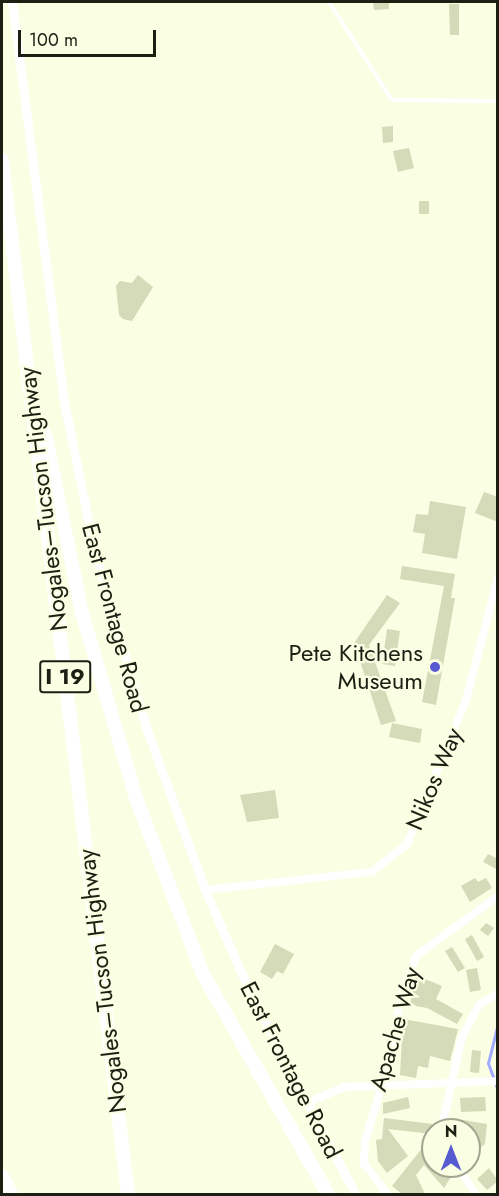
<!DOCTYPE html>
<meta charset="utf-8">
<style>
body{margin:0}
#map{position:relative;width:499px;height:1196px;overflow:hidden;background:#fafee3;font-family:Jost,sans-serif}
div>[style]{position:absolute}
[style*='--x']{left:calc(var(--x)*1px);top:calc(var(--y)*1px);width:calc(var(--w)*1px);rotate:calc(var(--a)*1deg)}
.stream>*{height:3px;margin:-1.5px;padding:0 1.5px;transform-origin:1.5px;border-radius:1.5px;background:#a1acff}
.building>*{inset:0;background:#d5dab8}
.service>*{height:4px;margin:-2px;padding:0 2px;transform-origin:2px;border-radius:2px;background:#fff}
.minor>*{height:8px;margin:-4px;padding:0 4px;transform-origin:4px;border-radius:4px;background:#fff}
.tertiary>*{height:9px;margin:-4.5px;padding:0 4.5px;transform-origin:4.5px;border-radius:4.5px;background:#fff}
.motorway>*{height:14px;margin:-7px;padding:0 7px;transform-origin:7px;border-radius:7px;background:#fff}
.dots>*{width:16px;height:16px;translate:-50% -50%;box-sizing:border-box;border:3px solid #fafee3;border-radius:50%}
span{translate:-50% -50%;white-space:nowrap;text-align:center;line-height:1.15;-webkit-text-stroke:4.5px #fafee3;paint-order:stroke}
.shield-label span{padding:2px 4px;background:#fafee3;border:2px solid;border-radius:4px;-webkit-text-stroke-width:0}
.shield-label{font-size:22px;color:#1d1f13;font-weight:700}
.street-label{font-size:24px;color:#1d1f13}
.poi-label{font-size:24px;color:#1d1f13}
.right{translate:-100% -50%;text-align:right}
.frame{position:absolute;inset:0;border:3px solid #1d1f13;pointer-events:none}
.north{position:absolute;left:421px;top:1118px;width:60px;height:60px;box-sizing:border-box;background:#fafee3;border:2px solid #a2a590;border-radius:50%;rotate:0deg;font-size:16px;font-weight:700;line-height:24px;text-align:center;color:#1d1f13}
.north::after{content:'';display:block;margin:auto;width:21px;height:27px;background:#575ad1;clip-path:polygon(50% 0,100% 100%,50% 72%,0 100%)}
.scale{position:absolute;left:18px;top:30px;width:138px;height:27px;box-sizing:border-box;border:3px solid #1d1f13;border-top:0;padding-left:8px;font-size:18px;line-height:21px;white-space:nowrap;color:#1d1f13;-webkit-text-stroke:4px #fafee3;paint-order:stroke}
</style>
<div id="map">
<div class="stream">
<div style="--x:498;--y:1023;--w:41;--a:104"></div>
<div style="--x:488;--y:1063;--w:30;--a:70"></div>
</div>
<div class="building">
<div style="clip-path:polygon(373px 2px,389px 2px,389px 9px,374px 10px)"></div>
<div style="clip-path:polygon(449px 4px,459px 4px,459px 35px,450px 35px)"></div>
<div style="clip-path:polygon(393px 126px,393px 142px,383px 143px,382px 127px)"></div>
<div style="clip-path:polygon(409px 148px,414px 168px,398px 172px,393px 151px)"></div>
<div style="clip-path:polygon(419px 201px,429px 201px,429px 214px,419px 214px)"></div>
<div style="clip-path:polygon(138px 275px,153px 287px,132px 321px,123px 319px,119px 315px,116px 286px,120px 281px,132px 283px)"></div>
<div style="clip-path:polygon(484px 492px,498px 497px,498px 522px,475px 513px)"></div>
<div style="clip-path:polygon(430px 501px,466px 507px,457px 559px,422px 553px,425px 534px,413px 532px,416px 514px,428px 515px)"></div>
<div style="clip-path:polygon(402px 566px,455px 574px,451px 598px,455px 598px,436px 705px,422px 702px,444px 586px,400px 579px)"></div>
<div style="clip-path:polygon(387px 595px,400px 603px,369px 645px,396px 721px,381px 725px,354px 643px)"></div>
<div style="clip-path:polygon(387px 629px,400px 631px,395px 666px,382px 664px)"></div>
<div style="clip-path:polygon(392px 723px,422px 729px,420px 743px,389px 737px)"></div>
<div style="clip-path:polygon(275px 790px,279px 818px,247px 822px,240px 795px)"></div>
<div style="clip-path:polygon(488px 854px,498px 859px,498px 870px,483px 862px)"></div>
<div style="clip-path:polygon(475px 878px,478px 882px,486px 878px,492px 888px,470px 902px,461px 886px)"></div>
<div style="clip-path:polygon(486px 923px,494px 928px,488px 936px,480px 930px)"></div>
<div style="clip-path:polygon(472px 935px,484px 957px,477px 961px,465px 939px)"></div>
<div style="clip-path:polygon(275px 944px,294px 954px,283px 974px,277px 971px,272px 979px,260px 972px)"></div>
<div style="clip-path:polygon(452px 947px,465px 968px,458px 972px,445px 951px)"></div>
<div style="clip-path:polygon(477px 968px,481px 990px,470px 992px,466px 970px)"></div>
<div style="clip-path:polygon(415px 975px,442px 986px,436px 999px,463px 1014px,457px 1024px,427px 1008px,410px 1005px)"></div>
<div style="clip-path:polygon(403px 1019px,458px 1029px,450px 1061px,430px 1056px,428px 1068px,418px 1066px,416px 1078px,400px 1075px)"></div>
<div style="clip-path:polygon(472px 1050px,481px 1051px,479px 1073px,470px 1072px)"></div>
<div style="clip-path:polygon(408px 1097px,410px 1108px,383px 1114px,383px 1103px)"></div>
<div style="clip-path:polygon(485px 1097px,486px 1111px,461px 1112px,460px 1098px)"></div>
<div style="clip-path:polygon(384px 1118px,433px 1124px,432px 1134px,388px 1129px,408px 1156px,387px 1173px,378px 1161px,376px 1140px,382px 1139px)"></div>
<div style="clip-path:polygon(458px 1119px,487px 1124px,485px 1144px,469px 1156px,469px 1130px,456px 1130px)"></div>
<div style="clip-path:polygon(427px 1142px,433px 1153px,433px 1166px,451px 1166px,447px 1170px,453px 1174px,444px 1188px,424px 1165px,416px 1175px,425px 1194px,402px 1194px,392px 1186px)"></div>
<div style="clip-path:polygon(489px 1168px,498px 1181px,487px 1190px,477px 1179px)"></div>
</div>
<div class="service">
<div style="--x:329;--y:2;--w:117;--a:57.3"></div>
<div style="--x:392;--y:100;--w:106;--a:0.5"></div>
</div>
<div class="minor">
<div style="--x:205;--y:890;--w:168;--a:-6.2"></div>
<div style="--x:372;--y:872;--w:45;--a:-38.7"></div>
<div style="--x:407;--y:844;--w:156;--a:-67.7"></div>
<div style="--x:466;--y:700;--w:126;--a:-75.3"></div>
<div style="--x:306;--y:1103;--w:42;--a:-22.3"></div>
<div style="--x:345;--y:1087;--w:153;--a:-2.2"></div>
<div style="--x:441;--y:1130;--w:95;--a:-77.3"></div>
<div style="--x:462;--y:1037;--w:36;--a:-62"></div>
<div style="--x:479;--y:1005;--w:22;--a:-32"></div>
<div style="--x:457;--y:1166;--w:34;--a:56"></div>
<div style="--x:387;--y:1194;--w:38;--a:-127"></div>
<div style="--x:364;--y:1164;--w:23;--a:-88"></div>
<div style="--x:365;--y:1141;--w:100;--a:-73.2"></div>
<div style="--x:394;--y:1045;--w:47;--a:-82.7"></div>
<div style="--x:400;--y:998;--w:45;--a:-69.1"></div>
<div style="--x:416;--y:956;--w:102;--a:-36.2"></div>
</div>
<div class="tertiary">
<div style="--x:12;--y:2;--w:398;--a:82.6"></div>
<div style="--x:63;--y:397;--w:154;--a:78.4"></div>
<div style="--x:94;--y:548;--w:186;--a:73.8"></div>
<div style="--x:146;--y:727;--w:173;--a:70.1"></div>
<div style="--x:205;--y:890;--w:109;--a:66.3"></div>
<div style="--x:249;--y:990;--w:230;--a:62.5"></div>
</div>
<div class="motorway">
<div style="--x:2;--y:160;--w:1042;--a:83.05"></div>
<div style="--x:38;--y:418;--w:22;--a:68"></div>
<div style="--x:46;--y:438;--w:179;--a:78.4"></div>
<div style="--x:82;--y:613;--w:193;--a:73.7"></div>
<div style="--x:136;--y:798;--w:188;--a:69.2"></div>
<div style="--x:203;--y:974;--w:253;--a:60.4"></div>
<div style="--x:2;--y:1176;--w:20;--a:63"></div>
</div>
<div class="dots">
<div style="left:435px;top:667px;background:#575ad1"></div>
</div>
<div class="shield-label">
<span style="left:65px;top:677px">I 19</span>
</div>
<div class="street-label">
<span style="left:43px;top:499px;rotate:-97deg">Nogales–Tucson Highway</span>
<span style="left:115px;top:618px;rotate:75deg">East Frontage Road</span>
<span style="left:434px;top:779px;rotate:-67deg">Nikos Way</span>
<span style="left:102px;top:981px;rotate:-97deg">Nogales–Tucson Highway</span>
<span style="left:395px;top:1029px;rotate:-74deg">Apache Way</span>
<span style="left:291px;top:1070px;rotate:63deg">East Frontage Road</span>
</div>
<div class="poi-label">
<span class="right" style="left:423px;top:667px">Pete Kitchens<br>Museum</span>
</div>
<div class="frame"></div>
<div class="north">N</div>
<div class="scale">100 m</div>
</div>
